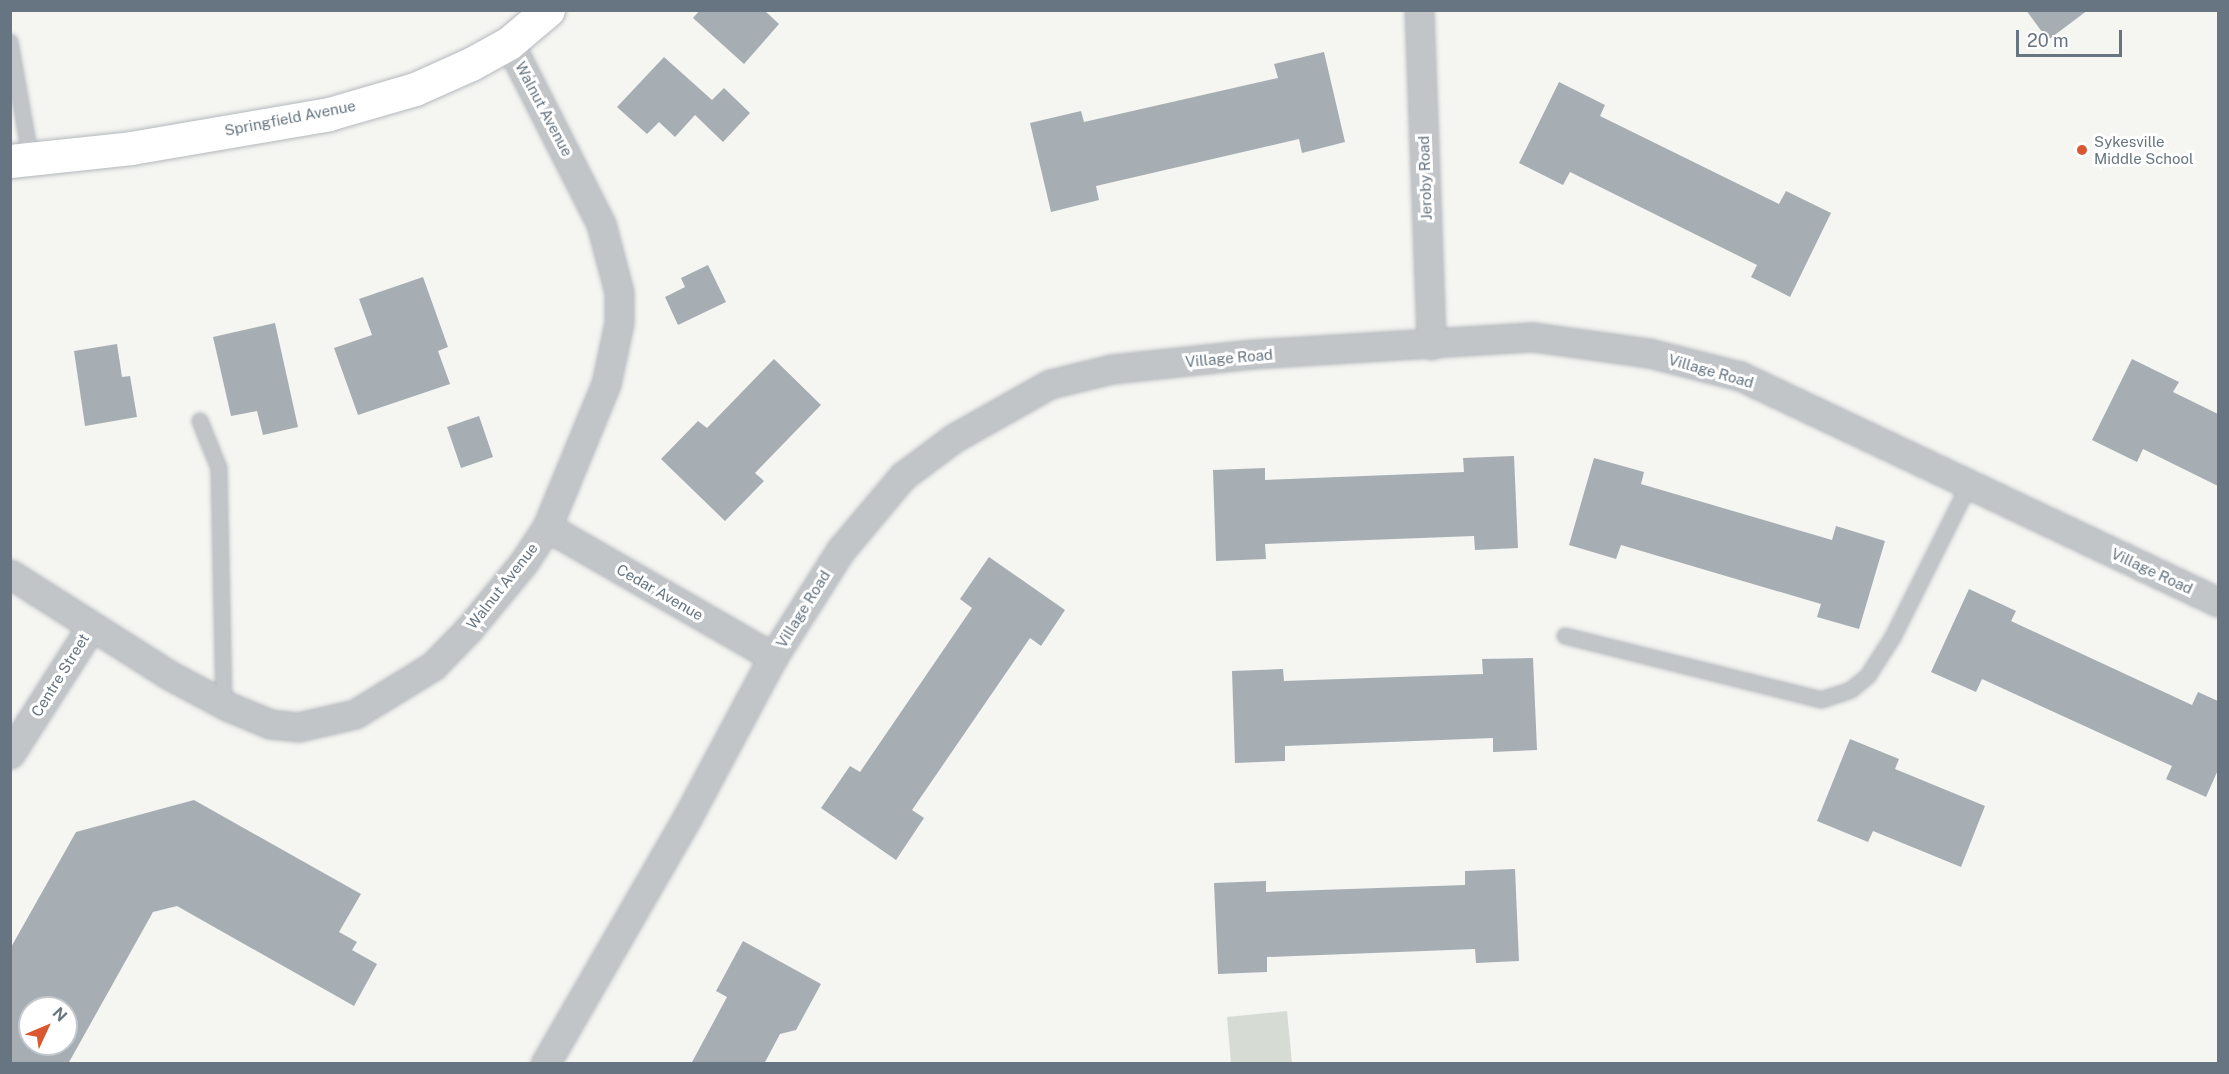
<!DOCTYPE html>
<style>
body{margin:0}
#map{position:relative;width:2229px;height:1074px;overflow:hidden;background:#f5f5f2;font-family:"Public Sans",sans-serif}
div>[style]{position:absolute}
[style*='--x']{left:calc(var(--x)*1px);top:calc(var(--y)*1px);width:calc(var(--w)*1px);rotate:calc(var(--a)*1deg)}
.green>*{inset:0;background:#d6dcd3}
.building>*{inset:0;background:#a6aeb3}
.roads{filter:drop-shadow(0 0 2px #b4b8bc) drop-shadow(0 0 2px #b4b8bc)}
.lane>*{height:14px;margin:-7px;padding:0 7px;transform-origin:7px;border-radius:7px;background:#c1c5c8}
.street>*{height:27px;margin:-13.5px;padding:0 13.5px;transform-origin:13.5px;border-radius:13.5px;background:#c1c5c8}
.secondary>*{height:33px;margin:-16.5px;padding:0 16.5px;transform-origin:16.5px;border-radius:16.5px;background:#fff}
.dots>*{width:16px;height:16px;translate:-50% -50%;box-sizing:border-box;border:3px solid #fff;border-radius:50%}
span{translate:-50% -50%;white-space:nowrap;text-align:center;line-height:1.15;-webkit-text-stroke:6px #fff;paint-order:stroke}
.street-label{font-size:15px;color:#667581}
.poi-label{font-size:15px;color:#667581}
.left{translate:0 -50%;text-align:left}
.frame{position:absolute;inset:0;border:12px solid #667581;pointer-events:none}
.north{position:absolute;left:18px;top:996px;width:60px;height:60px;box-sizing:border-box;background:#fff;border:2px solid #c2c8cd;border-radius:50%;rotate:46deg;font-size:16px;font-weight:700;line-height:24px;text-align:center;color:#667581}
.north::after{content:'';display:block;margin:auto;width:21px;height:27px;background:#d9582f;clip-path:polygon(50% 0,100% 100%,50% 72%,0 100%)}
.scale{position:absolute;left:2016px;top:30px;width:106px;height:27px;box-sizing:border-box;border:3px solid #667581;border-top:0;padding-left:8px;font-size:18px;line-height:21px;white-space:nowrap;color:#667581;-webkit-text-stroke:4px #fff;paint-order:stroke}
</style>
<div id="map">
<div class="green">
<div style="clip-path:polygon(1287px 1011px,1292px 1063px,1231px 1063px,1227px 1017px)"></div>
</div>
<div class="building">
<div style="clip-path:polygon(700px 10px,764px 10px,779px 24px,744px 64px,693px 18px)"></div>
<div style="clip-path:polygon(2026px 10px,2088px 10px,2048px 40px)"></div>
<div style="clip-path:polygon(1324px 52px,1345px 142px,1302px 153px,1299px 139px,1096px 186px,1099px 200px,1051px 212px,1030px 123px,1081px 111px,1084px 122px,1278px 78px,1274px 64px)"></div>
<div style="clip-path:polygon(664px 57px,712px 100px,724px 88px,750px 113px,723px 142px,695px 115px,675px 137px,659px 122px,647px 134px,617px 107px)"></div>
<div style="clip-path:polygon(1559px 82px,1605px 105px,1600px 116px,1779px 204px,1786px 191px,1831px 213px,1790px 297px,1751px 277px,1757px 265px,1570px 172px,1563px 185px,1519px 163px)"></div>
<div style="clip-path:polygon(708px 265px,726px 302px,678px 325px,665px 297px,685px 287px,681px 278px)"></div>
<div style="clip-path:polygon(423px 277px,448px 347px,438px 351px,450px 384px,358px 415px,334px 348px,372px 335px,359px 299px)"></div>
<div style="clip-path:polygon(275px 323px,298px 427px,263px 435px,257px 411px,231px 416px,213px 337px)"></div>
<div style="clip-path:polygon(117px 344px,122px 377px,130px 376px,137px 417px,85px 426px,74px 351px)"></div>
<div style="clip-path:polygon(774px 359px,821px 405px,755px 473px,764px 481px,725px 521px,661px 459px,698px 421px,707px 428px)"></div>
<div style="clip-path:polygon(2132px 359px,2179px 382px,2173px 392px,2218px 414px,2218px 486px,2143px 449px,2137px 462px,2092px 440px)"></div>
<div style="clip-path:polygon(479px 416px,493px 457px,461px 468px,447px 427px)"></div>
<div style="clip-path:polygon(1514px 456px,1518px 548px,1475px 550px,1474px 536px,1265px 544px,1266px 559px,1216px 561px,1213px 470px,1265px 468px,1265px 480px,1464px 472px,1463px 458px)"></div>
<div style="clip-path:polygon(1594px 458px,1644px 472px,1641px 484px,1832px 540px,1836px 526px,1885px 541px,1859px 629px,1817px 617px,1821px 604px,1621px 545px,1616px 559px,1569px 545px)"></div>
<div style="clip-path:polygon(989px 557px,1065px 610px,1041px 646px,1030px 638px,912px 810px,924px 818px,896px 860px,821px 808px,850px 766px,860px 772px,972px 608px,960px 599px)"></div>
<div style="clip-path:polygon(1969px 589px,2016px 611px,2011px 621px,2192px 705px,2198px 692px,2218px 701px,2218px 770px,2206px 797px,2166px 779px,2172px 766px,1982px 679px,1976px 692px,1931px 672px)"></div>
<div style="clip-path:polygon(1533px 658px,1537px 750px,1493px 752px,1493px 738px,1285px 746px,1285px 761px,1235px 763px,1232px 671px,1283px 669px,1284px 681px,1483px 674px,1482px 659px)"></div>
<div style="clip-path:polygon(1850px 739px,1899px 759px,1895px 769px,1985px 806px,1961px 867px,1873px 831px,1868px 842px,1817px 821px)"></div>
<div style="clip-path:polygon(evenodd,194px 800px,361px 894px,339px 932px,357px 942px,352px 950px,377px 964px,354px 1006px,177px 906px,153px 912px,68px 1064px,10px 1064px,10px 949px,76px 832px,194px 800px,30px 1008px,66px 1008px,66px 1044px,30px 1044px,30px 1008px)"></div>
<div style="clip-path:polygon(1515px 869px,1519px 961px,1476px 963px,1475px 949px,1267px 957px,1267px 972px,1218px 974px,1214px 883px,1266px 881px,1266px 892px,1465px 885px,1465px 871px)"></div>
<div style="clip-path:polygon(743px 941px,821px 984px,796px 1030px,780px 1034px,764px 1064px,691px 1064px,727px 997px,716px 991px)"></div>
</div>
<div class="roads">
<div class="lane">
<div style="--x:10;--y:42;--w:120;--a:79.9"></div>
<div style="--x:200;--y:421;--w:51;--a:68"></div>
<div style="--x:219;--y:468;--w:236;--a:88.8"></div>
<div style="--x:1565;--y:636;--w:264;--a:14"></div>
<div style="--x:1821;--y:700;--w:32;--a:-18"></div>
<div style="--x:1851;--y:690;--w:22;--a:-39"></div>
<div style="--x:1868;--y:676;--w:46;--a:-57.3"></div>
<div style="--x:1893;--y:637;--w:170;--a:-63.4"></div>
</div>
<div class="street">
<div style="--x:1419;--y:10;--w:335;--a:87.9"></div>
<div style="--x:547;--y:527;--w:261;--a:29.9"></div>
<div style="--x:10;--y:574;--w:188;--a:32.4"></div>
<div style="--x:169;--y:675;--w:68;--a:28.1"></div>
<div style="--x:229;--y:707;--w:44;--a:22.5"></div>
<div style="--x:270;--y:724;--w:28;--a:6"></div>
<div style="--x:298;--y:727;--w:58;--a:-12.8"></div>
<div style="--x:355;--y:714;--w:92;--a:-31.6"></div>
<div style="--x:433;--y:666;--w:50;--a:-45.8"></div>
<div style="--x:468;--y:630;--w:88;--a:-50.5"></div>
<div style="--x:524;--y:562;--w:42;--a:-56.7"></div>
<div style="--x:547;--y:527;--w:155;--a:-67.6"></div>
<div style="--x:606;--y:384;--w:62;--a:-78"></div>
<div style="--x:619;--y:323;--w:31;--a:-90"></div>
<div style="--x:619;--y:292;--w:70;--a:-104.8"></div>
<div style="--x:601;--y:224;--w:203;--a:-116.9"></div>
<div style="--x:10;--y:754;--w:151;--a:-57.5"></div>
<div style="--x:545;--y:1064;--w:284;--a:-60"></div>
<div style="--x:687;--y:818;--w:183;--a:-61.9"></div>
<div style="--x:773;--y:657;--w:125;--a:-57.7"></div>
<div style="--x:840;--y:551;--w:98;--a:-50"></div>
<div style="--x:903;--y:476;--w:64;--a:-36.7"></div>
<div style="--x:954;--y:438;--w:110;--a:-29.4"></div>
<div style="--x:1050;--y:384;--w:64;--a:-13.6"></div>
<div style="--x:1112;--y:369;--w:141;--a:-6.1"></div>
<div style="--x:1252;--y:354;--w:282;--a:-3.5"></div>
<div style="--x:1533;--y:337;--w:117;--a:7.9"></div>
<div style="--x:1649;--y:353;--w:94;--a:14.2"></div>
<div style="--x:1740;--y:376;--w:529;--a:25.3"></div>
</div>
<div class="secondary">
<div style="--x:10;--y:161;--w:122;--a:-6.1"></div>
<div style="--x:131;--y:148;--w:201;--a:-9.7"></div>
<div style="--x:329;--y:114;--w:90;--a:-16.2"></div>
<div style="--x:415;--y:89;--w:61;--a:-24.1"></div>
<div style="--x:471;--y:64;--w:43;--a:-28.9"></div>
<div style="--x:509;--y:43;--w:51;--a:-40.2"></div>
</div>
</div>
<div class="dots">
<div style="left:2082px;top:150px;background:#d9582f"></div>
</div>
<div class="street-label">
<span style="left:544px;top:109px;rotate:62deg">Walnut Avenue</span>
<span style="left:290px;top:118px;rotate:-11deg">Springfield Avenue</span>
<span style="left:1425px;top:178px;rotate:-92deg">Jeroby Road</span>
<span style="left:1229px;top:358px;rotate:-5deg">Village Road</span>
<span style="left:1711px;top:371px;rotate:16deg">Village Road</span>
<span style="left:2152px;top:571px;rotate:25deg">Village Road</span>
<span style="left:502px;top:586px;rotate:-52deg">Walnut Avenue</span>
<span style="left:660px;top:592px;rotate:30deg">Cedar Avenue</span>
<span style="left:803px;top:609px;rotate:-58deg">Village Road</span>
<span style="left:60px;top:675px;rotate:-58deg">Centre Street</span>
</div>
<div class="poi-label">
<span class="left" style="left:2094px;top:150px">Sykesville<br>Middle School</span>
</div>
<div class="frame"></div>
<div class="north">N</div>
<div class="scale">20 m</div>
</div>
